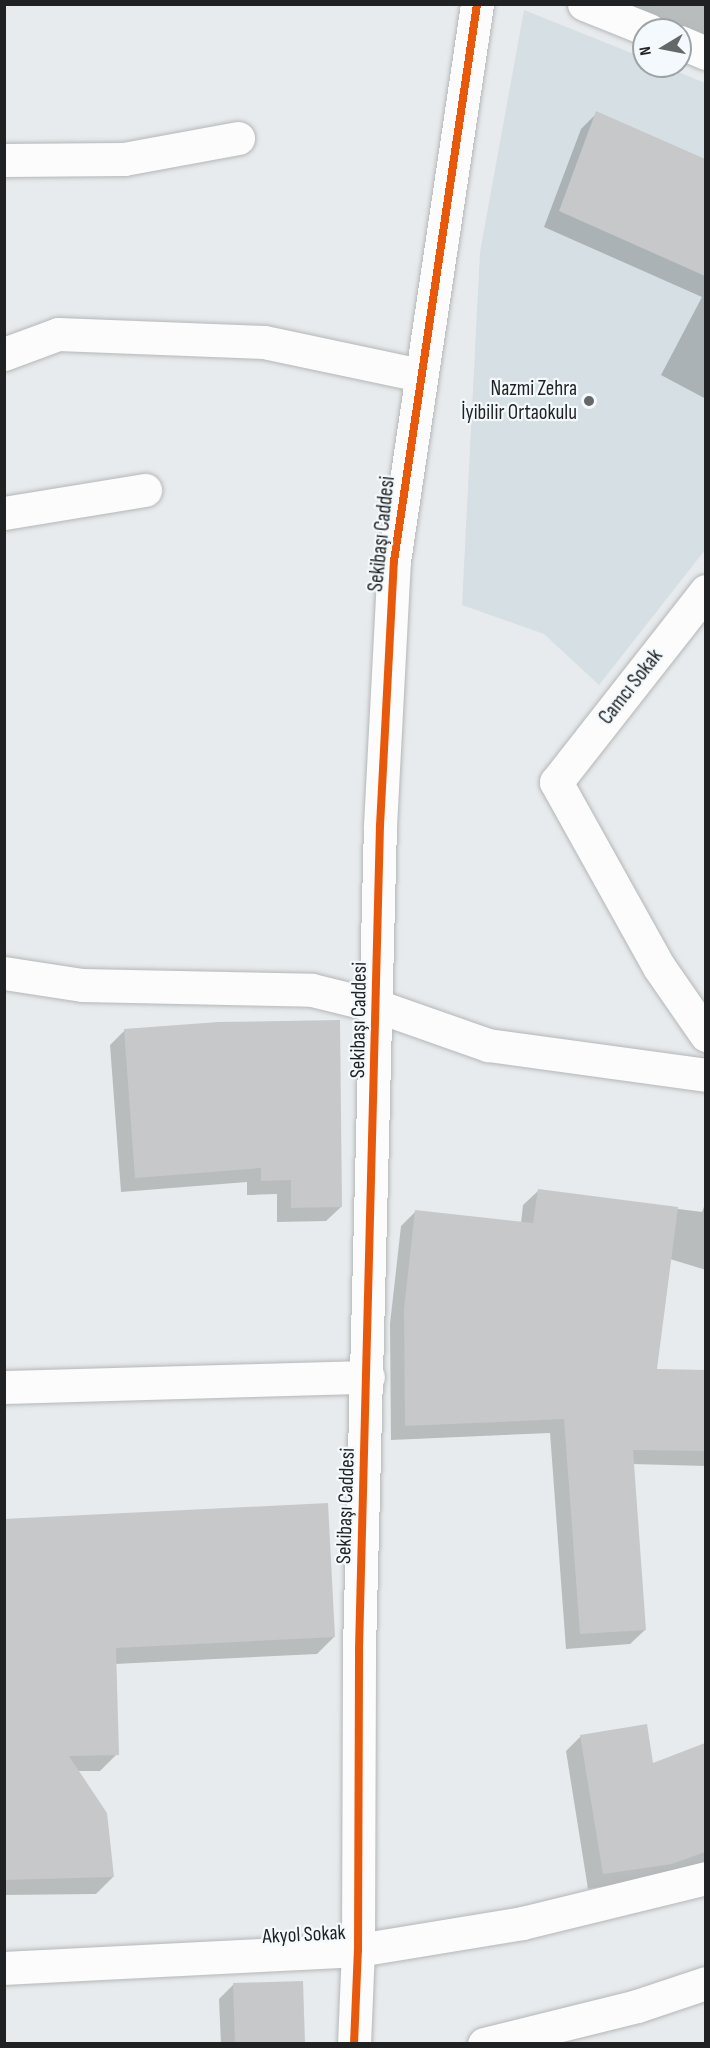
<!DOCTYPE html>
<meta charset="utf-8">
<style>
body{margin:0}
#map{position:relative;width:710px;height:2048px;overflow:hidden;background:#e8ebed;font-family:"Sofia Sans Condensed",sans-serif}
div>[style]{position:absolute}
[style*='--x']{left:calc(var(--x)*1px);top:calc(var(--y)*1px);width:calc(var(--w)*1px);rotate:calc(var(--a)*1deg)}
.built>*{inset:0;background:#d6dfe3}
.shadow>*{inset:0;background:#0003}
.building>*{inset:0;background:#c6c8ca}
.roads{filter:drop-shadow(0 0 2px #b4b7b8) drop-shadow(0 0 2px #b4b7b8)}
.minor>*{height:33px;margin:-16.5px;padding:0 16.5px;transform-origin:16.5px;border-radius:16.5px;background:#fcfcfc}
.cycleway>*{height:8px;margin:-4px;padding:0 4px;transform-origin:4px;border-radius:4px;background:#e8590c}
.dots>*{width:16px;height:16px;translate:-50% -50%;box-sizing:border-box;border:3px solid #f3f9fc;border-radius:50%}
span{translate:-50% -50%;white-space:nowrap;text-align:center;line-height:1.15;-webkit-text-stroke:4.5px #f3f9fc;paint-order:stroke}
.poi-label{font-size:21px;color:#1f2122}
.right{translate:-100% -50%;text-align:right}
.street-label{font-size:21px;color:#1f2122}
.frame{position:absolute;inset:0;border:6px solid #1f2122;pointer-events:none}
.north{position:absolute;left:632px;top:18px;width:60px;height:60px;box-sizing:border-box;background:#f3f9fc;border:2px solid #9ea3a5;border-radius:50%;rotate:260deg;font-size:16px;font-weight:700;line-height:24px;text-align:center;color:#1f2122}
.north::after{content:'';display:block;margin:auto;width:21px;height:27px;background:#656869;clip-path:polygon(50% 0,100% 100%,50% 72%,0 100%)}
</style>
<div id="map">
<div class="built">
<div style="clip-path:polygon(524px 10px,644px 58px,644px 66px,664px 66px,705px 83px,705px 550px,599px 685px,544px 634px,462px 605px,480px 252px)"></div>
</div>
<div class="shadow">
<div style="clip-path:polygon(608px 4px,706px 4px,706px 45px,669px 30px)"></div>
<div style="clip-path:polygon(597px 113px,706px 161px,706px 399px,661px 375px,702px 297px,544px 227px,581px 129px)"></div>
<div style="clip-path:polygon(125px 1030px,341px 1207px,326px 1221px,277px 1222px,277px 1194px,247px 1195px,247px 1182px,121px 1192px,110px 1045px)"></div>
<div style="clip-path:polygon(538px 1191px,702px 1212px,706px 1201px,706px 1270px,670px 1259px,656px 1371px,706px 1371px,706px 1466px,632px 1464px,645px 1630px,630px 1644px,566px 1649px,550px 1433px,391px 1440px,390px 1324px,401px 1226px,415px 1212px,521px 1223px,523px 1205px)"></div>
<div style="clip-path:polygon(4px 1520px,334px 1637px,317px 1654px,115px 1664px,117px 1754px,100px 1771px,78px 1771px,113px 1877px,96px 1894px,4px 1895px)"></div>
<div style="clip-path:polygon(581px 1736px,652px 1765px,706px 1745px,706px 1861px,656px 1878px,588px 1889px,566px 1751px)"></div>
<div style="clip-path:polygon(301px 1982px,303px 2044px,221px 2044px,219px 1999px,233px 1985px)"></div>
</div>
<div class="building">
<div style="clip-path:polygon(596px 111px,705px 159px,705px 276px,559px 211px)"></div>
<div style="clip-path:polygon(340px 1020px,342px 1207px,291px 1208px,291px 1180px,261px 1181px,261px 1168px,135px 1178px,124px 1029px,218px 1022px)"></div>
<div style="clip-path:polygon(538px 1189px,678px 1207px,657px 1369px,705px 1370px,705px 1451px,633px 1450px,646px 1630px,580px 1634px,564px 1419px,405px 1426px,404px 1309px,415px 1210px,533px 1223px)"></div>
<div style="clip-path:polygon(328px 1503px,335px 1637px,116px 1648px,119px 1755px,69px 1756px,107px 1813px,114px 1877px,4px 1880px,4px 1519px)"></div>
<div style="clip-path:polygon(647px 1724px,653px 1763px,705px 1743px,705px 1852px,672px 1864px,603px 1874px,580px 1735px)"></div>
<div style="clip-path:polygon(303px 1981px,305px 2043px,235px 2043px,233px 1983px)"></div>
</div>
<div class="roads">
<div class="minor">
<div style="--x:584;--y:4;--w:70;--a:21.8"></div>
<div style="--x:680;--y:42;--w:28;--a:23"></div>
<div style="--x:4;--y:160;--w:120;--a:-0.5"></div>
<div style="--x:124;--y:159;--w:116;--a:-10.4"></div>
<div style="--x:4;--y:354;--w:58;--a:-20.3"></div>
<div style="--x:58;--y:334;--w:206;--a:2.2"></div>
<div style="--x:264;--y:342;--w:159;--a:11.9"></div>
<div style="--x:4;--y:513;--w:143;--a:-9.3"></div>
<div style="--x:706;--y:591;--w:243;--a:128.1"></div>
<div style="--x:556;--y:782;--w:212;--a:60.9"></div>
<div style="--x:659;--y:967;--w:83;--a:55.3"></div>
<div style="--x:4;--y:973;--w:79;--a:8.7"></div>
<div style="--x:82;--y:985;--w:230;--a:1.2"></div>
<div style="--x:312;--y:990;--w:67;--a:13.8"></div>
<div style="--x:377;--y:1006;--w:118;--a:19.4"></div>
<div style="--x:488;--y:1045;--w:220;--a:7.8"></div>
<div style="--x:4;--y:1387;--w:364;--a:-1.6"></div>
<div style="--x:4;--y:1968;--w:354;--a:-2.9"></div>
<div style="--x:358;--y:1950;--w:166;--a:-9.3"></div>
<div style="--x:522;--y:1923;--w:189;--a:-13.7"></div>
<div style="--x:354;--y:2044;--w:94;--a:-87.6"></div>
<div style="--x:358;--y:1950;--w:301;--a:-89.8"></div>
<div style="--x:359;--y:1649;--w:823;--a:-88.54"></div>
<div style="--x:380;--y:826;--w:265;--a:-87"></div>
<div style="--x:394;--y:561;--w:563;--a:-81.52"></div>
<div style="--x:484;--y:2044;--w:158;--a:-13.9"></div>
<div style="--x:637;--y:2006;--w:73;--a:-18.4"></div>
</div>
</div>
<div class="cycleway">
<div style="--x:354;--y:2044;--w:94;--a:-87.6"></div>
<div style="--x:358;--y:1950;--w:301;--a:-89.8"></div>
<div style="--x:359;--y:1649;--w:823;--a:-88.54"></div>
<div style="--x:380;--y:826;--w:265;--a:-87"></div>
<div style="--x:394;--y:561;--w:563;--a:-81.52"></div>
</div>
<div class="dots">
<div style="left:589px;top:401px;background:#656869"></div>
</div>
<div class="poi-label">
<span class="right" style="left:577px;top:401px">Nazmi Zehra<br>İyibilir Ortaokulu</span>
</div>
<div class="street-label">
<span style="left:382px;top:534px;rotate:-84deg">Sekibaşı Caddesi</span>
<span style="left:631px;top:687px;rotate:-52deg">Camcı Sokak</span>
<span style="left:359px;top:1020px;rotate:-89deg">Sekibaşı Caddesi</span>
<span style="left:346px;top:1506px;rotate:-88deg">Sekibaşı Caddesi</span>
<span style="left:304px;top:1935px;rotate:-3deg">Akyol Sokak</span>
</div>
<div class="frame"></div>
<div class="north">N</div>
</div>
